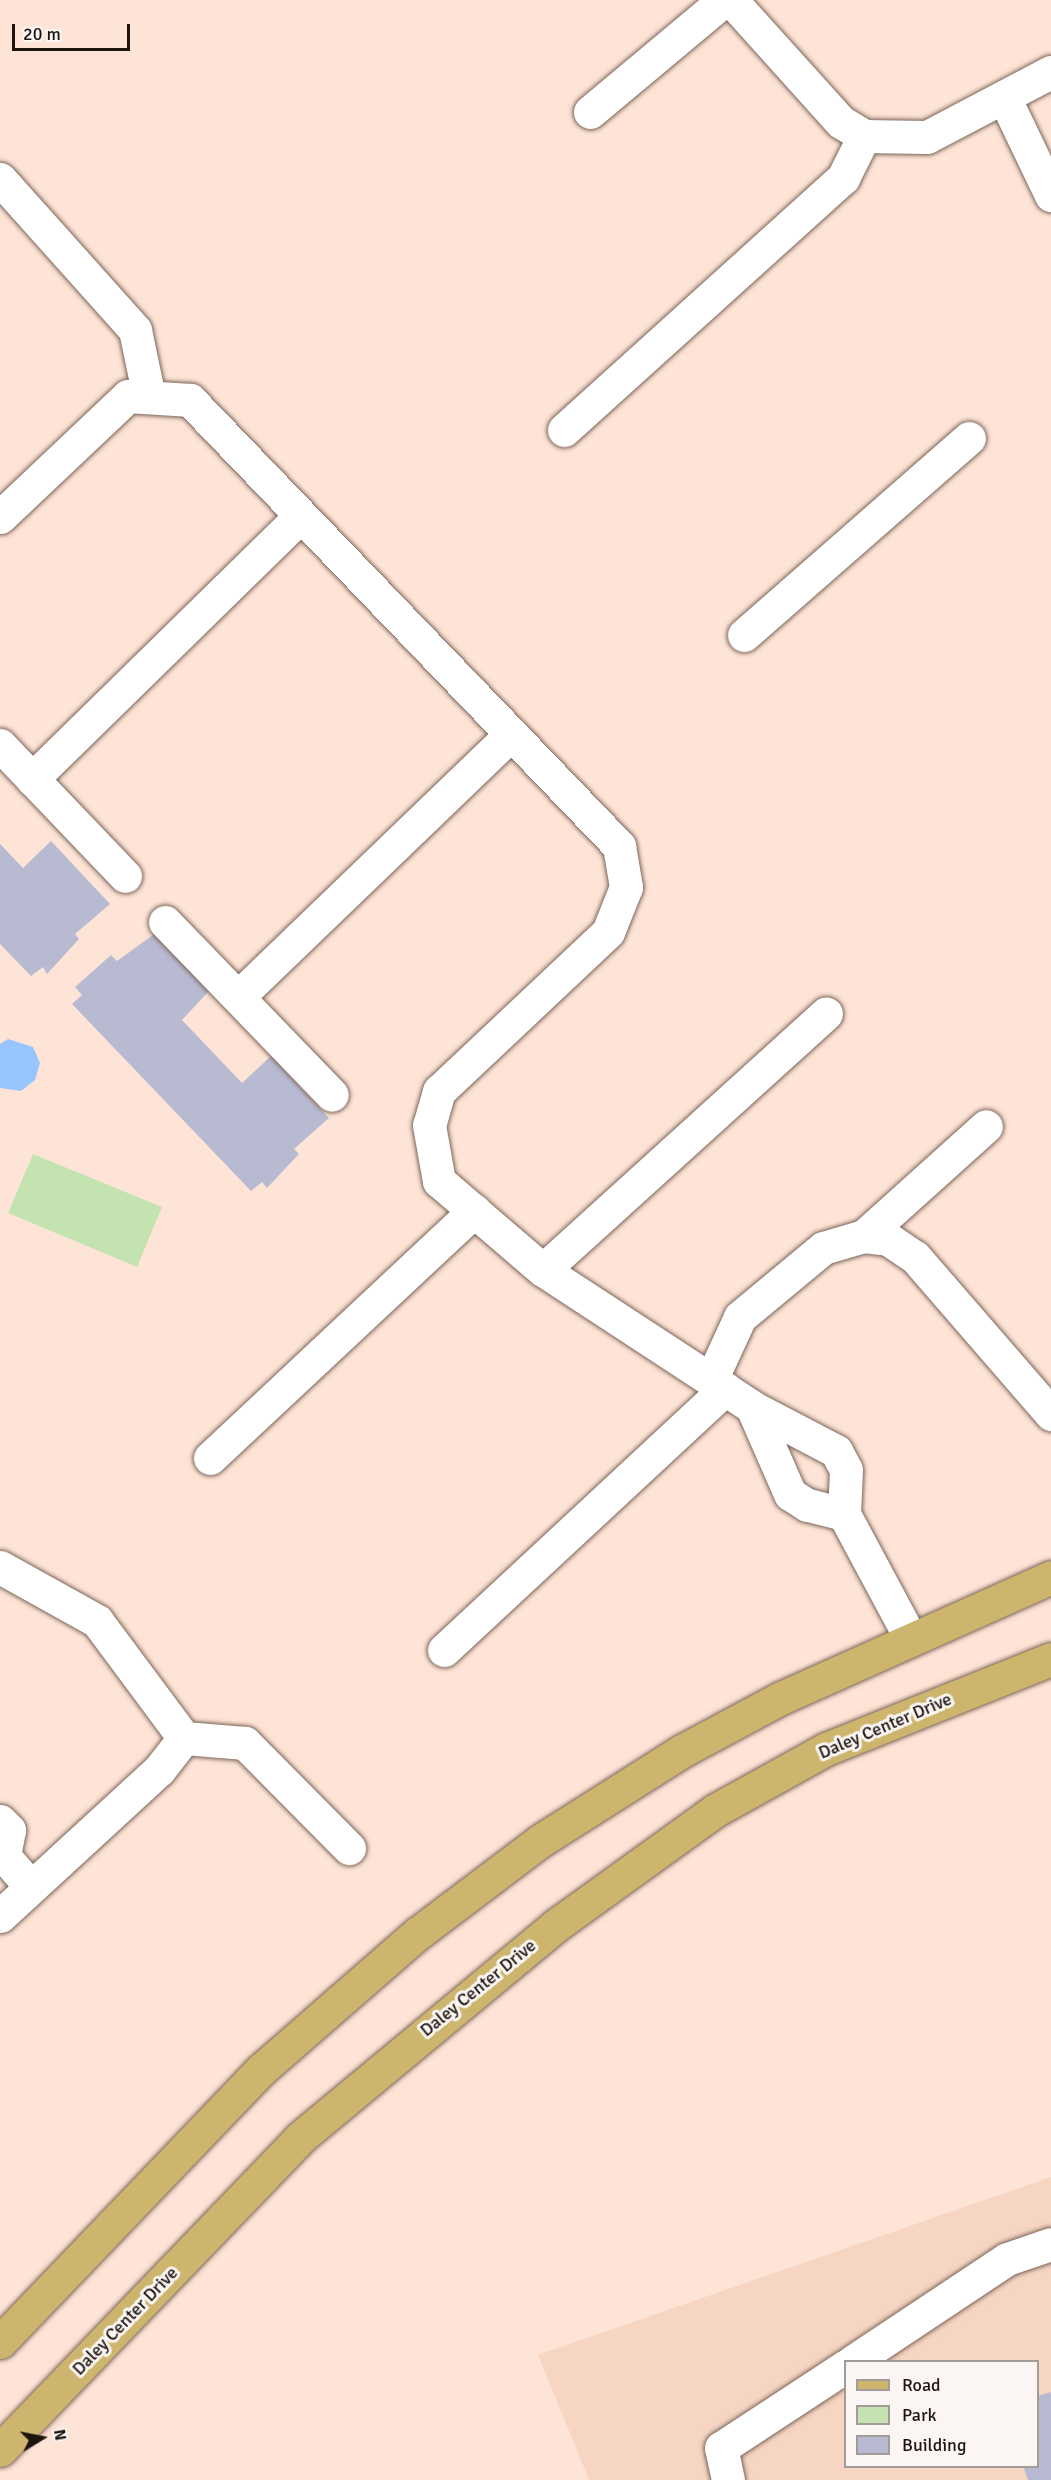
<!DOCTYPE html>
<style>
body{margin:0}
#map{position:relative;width:1051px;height:2480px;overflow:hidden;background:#fee4d6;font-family:Signika,sans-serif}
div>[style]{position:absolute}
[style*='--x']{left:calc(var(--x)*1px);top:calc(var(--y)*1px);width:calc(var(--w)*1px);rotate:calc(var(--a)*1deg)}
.built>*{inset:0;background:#f6d5c3}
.green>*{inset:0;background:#c4e3b0}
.water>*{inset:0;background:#98c5fd}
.building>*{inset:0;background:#b8bad2}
.roads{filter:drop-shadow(0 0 2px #7b6559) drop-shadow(0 0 2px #7b6559)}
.minor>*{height:33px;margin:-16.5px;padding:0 16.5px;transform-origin:16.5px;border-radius:16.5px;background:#fff}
.major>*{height:33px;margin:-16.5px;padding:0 16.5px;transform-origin:16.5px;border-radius:16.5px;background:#cdb56d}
span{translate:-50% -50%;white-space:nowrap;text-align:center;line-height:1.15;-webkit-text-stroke:6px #fbf6f3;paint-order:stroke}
.street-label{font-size:18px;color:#1d1410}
.legend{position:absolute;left:844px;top:2360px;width:195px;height:108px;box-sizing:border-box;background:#fbf6f3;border:2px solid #a29c98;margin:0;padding:8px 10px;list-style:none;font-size:18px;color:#1d1410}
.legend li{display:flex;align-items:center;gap:12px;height:30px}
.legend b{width:30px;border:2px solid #a29c98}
.north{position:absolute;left:12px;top:2408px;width:60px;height:60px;-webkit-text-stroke:4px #fbf6f3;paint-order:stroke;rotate:80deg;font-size:16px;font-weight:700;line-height:24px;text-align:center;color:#1d1410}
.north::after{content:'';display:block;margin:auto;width:21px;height:27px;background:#1d1410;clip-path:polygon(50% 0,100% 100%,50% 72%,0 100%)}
.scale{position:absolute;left:12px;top:24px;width:118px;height:27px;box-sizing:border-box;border:3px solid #1d1410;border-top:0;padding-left:8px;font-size:18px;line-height:21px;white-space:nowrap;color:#1d1410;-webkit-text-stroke:4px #fbf6f3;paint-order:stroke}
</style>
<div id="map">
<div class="built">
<div style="clip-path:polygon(evenodd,1051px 2177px,1051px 2480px,589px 2480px,538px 2355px,1051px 2177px,846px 2362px,1038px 2362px,1038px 2466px,846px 2466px,846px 2362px)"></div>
</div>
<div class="green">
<div style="clip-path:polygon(33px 1154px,162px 1207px,137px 1267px,8px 1213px)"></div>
</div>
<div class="water">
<div style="clip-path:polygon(8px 1039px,33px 1047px,40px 1063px,35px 1080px,21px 1091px,0 1088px,0 1044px)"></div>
</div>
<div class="building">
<div style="clip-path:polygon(51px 841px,110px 904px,75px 934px,79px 939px,47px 974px,43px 967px,31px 976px,0 944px,0 844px,23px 868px)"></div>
<div style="clip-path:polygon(157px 932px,209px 991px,182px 1020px,242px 1083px,271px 1056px,329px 1118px,294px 1149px,299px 1154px,267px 1188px,262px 1182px,251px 1191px,72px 1004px,82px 995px,75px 987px,111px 955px,117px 961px)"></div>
<div style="clip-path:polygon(1051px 2392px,1051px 2480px,1028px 2480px,1023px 2466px,1038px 2466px,1038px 2396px)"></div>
</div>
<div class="roads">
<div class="minor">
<div style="--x:731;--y:0;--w:164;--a:48"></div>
<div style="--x:841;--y:122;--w:27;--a:31"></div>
<div style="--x:864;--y:136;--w:63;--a:0.9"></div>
<div style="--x:927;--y:137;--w:140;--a:-27.7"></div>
<div style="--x:1004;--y:97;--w:109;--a:64.4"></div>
<div style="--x:590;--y:112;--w:175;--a:-39.9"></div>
<div style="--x:0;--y:179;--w:203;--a:48.2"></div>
<div style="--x:135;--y:330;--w:68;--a:78.2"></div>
<div style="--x:564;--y:430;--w:376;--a:-42.1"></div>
<div style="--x:843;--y:178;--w:47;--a:-63.4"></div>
<div style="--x:0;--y:517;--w:176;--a:-43.4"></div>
<div style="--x:128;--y:396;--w:62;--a:3.7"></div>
<div style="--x:190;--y:400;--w:619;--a:46.11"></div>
<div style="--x:619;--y:846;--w:42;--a:80.3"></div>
<div style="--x:626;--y:887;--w:48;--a:111.8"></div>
<div style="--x:608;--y:932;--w:232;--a:136.7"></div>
<div style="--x:439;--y:1091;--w:35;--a:106"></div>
<div style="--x:429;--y:1125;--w:57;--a:79.9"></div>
<div style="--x:439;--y:1181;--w:137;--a:40.6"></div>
<div style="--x:543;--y:1270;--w:250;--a:33.2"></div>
<div style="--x:744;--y:635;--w:299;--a:-41.2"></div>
<div style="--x:0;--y:745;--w:181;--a:46.3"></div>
<div style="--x:32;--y:779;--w:376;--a:-44.4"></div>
<div style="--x:165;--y:922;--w:240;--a:46"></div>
<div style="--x:239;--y:996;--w:378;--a:-43.9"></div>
<div style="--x:864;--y:1236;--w:164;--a:-42"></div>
<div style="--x:543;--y:1270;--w:382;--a:-42.2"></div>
<div style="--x:711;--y:1380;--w:69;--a:-65.3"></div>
<div style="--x:740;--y:1317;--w:108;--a:-39.7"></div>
<div style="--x:823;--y:1248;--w:43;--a:-16.3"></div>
<div style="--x:864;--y:1236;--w:24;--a:7"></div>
<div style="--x:888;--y:1239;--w:32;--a:34"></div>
<div style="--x:915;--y:1257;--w:208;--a:49.1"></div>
<div style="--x:752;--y:1407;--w:95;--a:27.6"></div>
<div style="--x:836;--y:1451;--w:21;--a:62"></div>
<div style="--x:846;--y:1470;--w:44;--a:92.6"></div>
<div style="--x:844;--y:1514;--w:38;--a:-166"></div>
<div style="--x:807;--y:1505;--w:20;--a:-147"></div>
<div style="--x:790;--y:1494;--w:95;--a:-113.6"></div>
<div style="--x:210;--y:1458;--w:362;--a:-43.1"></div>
<div style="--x:844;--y:1514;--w:140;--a:61.8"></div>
<div style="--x:0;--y:1567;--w:111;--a:29.1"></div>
<div style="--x:97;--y:1621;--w:146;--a:53.4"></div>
<div style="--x:184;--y:1738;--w:61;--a:4.7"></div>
<div style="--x:245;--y:1743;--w:148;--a:45.3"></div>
<div style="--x:444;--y:1650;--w:384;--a:-42.9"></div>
<div style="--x:0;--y:1821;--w:13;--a:45"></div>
<div style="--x:9;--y:1830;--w:26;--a:101"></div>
<div style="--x:4;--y:1856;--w:41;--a:48.9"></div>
<div style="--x:0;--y:1916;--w:216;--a:-42.6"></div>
<div style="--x:159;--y:1770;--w:41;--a:-52"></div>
<div style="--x:852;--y:2362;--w:186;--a:-33.6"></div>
<div style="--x:1007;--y:2259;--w:46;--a:-18.8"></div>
<div style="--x:728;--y:2480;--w:33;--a:-102"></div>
<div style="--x:721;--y:2448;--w:149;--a:-33.3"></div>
</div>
<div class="major">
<div style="--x:0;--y:2342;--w:378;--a:-46.2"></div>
<div style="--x:262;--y:2069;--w:206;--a:-41.1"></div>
<div style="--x:417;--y:1934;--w:154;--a:-37.1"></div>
<div style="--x:540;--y:1841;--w:168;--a:-32.4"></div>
<div style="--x:682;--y:1751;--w:112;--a:-28.2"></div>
<div style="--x:781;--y:1698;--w:296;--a:-24.1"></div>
<div style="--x:0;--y:2450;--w:434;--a:-46.1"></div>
<div style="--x:301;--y:2137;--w:330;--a:-39.7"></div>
<div style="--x:555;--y:1926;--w:198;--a:-35.8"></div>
<div style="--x:716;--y:1810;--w:126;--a:-29"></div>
<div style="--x:826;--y:1749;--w:242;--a:-21.8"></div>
</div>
</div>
<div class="street-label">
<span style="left:885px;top:1726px;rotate:-23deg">Daley Center Drive</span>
<span style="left:478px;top:1988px;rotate:-39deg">Daley Center Drive</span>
<span style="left:125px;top:2321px;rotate:-46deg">Daley Center Drive</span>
</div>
<ul class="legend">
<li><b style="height:8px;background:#cdb56d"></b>Road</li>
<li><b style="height:16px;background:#c4e3b0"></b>Park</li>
<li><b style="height:16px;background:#b8bad2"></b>Building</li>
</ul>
<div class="north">N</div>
<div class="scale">20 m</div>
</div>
